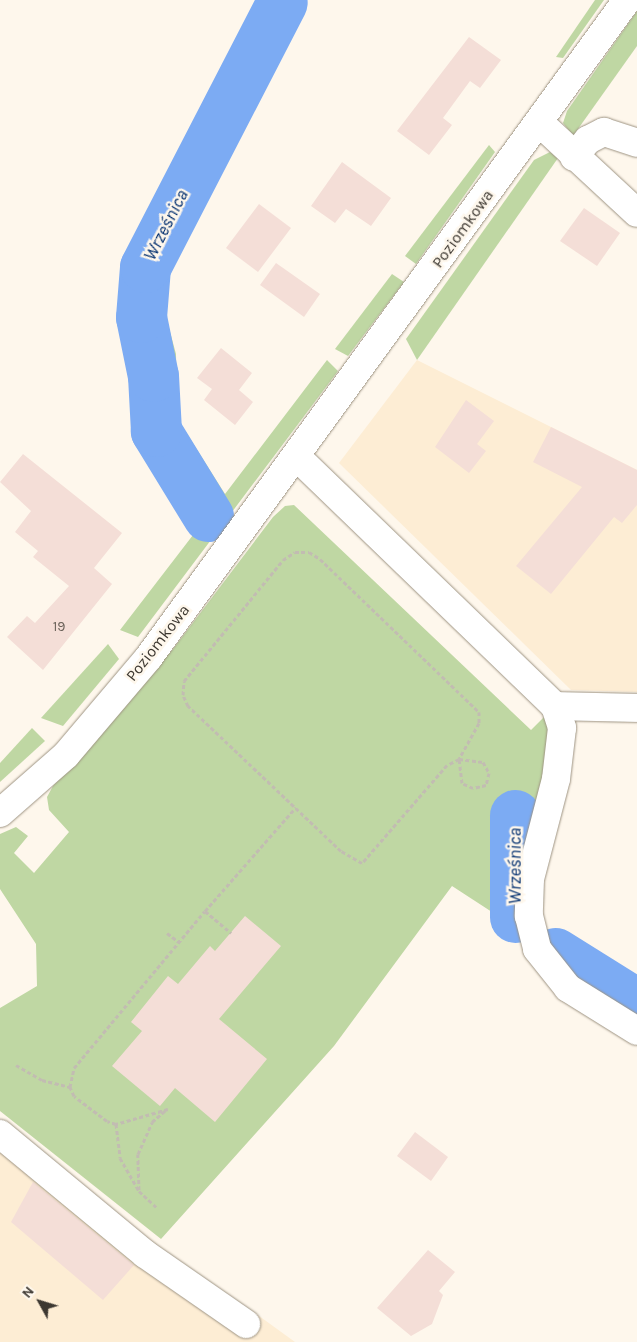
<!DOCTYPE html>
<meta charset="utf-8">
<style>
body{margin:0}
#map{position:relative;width:637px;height:1342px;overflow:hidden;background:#fef7ec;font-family:Karla,sans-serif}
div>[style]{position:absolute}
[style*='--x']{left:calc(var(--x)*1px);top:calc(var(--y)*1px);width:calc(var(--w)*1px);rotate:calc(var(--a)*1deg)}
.built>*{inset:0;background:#fdedd4}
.green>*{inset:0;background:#bfd7a3}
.river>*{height:51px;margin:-25.5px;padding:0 25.5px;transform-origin:25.5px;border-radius:25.5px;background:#7cabf3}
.building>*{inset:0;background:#f4ded7}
.path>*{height:3px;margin-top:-1.5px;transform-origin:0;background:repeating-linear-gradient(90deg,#c2bcb2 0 4px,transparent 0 6.5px)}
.roads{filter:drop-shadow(0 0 1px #9e9483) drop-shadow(0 0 1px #9e9483)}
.minor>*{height:28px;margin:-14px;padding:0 14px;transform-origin:14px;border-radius:14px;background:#fff}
span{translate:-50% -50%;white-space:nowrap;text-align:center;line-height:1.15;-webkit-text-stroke:5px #fef7ec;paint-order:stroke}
.number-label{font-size:14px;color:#6b625a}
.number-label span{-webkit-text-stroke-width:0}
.street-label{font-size:16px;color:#3d3831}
.water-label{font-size:18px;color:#063271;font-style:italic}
.north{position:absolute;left:15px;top:1277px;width:50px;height:50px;-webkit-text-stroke:4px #fef7ec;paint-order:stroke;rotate:309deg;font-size:14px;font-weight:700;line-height:20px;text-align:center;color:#3d3831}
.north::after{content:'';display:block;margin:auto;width:18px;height:22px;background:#3d3831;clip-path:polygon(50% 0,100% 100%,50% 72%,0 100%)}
</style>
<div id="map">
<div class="built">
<div style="clip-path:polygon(417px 360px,637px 470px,637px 692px,571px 690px,339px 463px)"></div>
<div style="clip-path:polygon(0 1149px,135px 1264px,237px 1335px,255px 1313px,295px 1342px,0 1342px)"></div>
</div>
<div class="green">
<div style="clip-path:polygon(271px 0,305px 0,180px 243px,160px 295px,176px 354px,177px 418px,225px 494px,327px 360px,338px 371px,138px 637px,120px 630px,193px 535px,143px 430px,138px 409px,142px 382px,128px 322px,133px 267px)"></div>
<div style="clip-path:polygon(595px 0,604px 0,563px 58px,556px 57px)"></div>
<div style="clip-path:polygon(637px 11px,637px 46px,573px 136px,563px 123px,567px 111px)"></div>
<div style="clip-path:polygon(489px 145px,495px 152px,416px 264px,405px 256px)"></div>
<div style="clip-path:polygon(550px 152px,558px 158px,417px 360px,406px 339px,534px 160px)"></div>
<div style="clip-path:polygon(392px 274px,404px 282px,348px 356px,335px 349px)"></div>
<div style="clip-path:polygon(294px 505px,531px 730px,545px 716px,551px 725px,521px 931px,452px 886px,334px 1046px,161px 1239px,0 1111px,0 1008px,37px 986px,36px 944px,0 889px,0 834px,16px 827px,28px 836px,14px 853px,34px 873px,69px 832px,49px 810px,47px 797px,53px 786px,173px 649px,273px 517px,285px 506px)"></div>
<div style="clip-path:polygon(108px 644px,119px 659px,63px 726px,41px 718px)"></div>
<div style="clip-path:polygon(32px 728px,45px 741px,0 782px,0 763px)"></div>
<div style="clip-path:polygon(542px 926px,637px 983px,637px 1021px,560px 967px)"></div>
</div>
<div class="river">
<div style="--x:208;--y:516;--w:100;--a:-121.5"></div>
<div style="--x:156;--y:431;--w:55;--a:-93.1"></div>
<div style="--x:153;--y:376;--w:60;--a:-101.5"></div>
<div style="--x:141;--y:317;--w:50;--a:-85.4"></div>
<div style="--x:145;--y:267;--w:298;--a:-62.7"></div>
<div style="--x:515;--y:917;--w:102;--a:-90"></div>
<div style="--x:555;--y:953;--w:97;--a:31.9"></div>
</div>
<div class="building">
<div style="clip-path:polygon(469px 37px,501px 60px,480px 88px,470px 81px,443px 118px,452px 125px,429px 155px,397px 131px)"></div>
<div style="clip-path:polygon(342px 162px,391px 198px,371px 226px,346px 209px,335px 223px,311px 206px)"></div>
<div style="clip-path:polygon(259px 204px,291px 228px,258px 272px,226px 248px)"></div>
<div style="clip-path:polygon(584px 208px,620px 233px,597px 266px,560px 241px)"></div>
<div style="clip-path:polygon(276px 263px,320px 294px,304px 317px,260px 285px)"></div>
<div style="clip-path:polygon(221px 348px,252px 373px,239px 390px,253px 402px,235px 425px,204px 400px,212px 389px,197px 378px)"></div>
<div style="clip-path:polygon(466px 400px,494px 421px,477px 444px,486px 451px,469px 473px,435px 447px)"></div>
<div style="clip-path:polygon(551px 427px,637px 470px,637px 505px,622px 523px,614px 517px,551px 594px,516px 566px,582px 487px,533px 462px)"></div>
<div style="clip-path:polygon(23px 454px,122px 533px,94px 568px,112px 584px,43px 670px,7px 637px,27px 616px,35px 623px,69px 586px,33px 557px,38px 551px,15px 532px,31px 511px,0 482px)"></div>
<div style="clip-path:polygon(245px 916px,281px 946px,219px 1019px,267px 1059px,215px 1122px,175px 1088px,160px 1106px,112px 1066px,142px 1031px,131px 1022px,168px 976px,178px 984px,210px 946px,215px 951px)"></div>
<div style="clip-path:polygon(415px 1132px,448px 1157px,431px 1181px,397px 1156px)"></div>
<div style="clip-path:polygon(33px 1182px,134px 1265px,103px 1300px,11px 1222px)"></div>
<div style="clip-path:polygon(428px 1250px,455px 1272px,439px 1291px,443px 1295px,432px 1324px,411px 1336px,377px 1308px)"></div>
</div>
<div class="path">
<div style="--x:295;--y:552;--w:14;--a:0"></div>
<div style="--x:309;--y:552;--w:13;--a:32"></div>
<div style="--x:320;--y:559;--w:221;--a:43.9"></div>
<div style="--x:479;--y:712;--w:11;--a:90"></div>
<div style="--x:479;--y:723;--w:41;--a:119.1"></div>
<div style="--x:459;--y:759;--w:13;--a:153"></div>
<div style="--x:447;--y:765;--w:130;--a:130.9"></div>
<div style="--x:362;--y:863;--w:24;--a:-150"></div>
<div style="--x:341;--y:851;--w:211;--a:-136.5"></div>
<div style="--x:188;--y:706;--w:12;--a:-114"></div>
<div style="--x:183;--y:695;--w:14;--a:-86"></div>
<div style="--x:184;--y:681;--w:156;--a:-50.7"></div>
<div style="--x:283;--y:560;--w:14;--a:-34"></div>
<div style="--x:459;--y:759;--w:24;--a:7"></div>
<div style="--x:483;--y:762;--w:13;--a:61"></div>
<div style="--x:489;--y:773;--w:12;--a:104"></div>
<div style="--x:486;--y:785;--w:13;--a:167"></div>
<div style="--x:473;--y:788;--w:12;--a:-156"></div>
<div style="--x:462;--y:783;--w:24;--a:-97"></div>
<div style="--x:205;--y:911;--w:138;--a:-48.8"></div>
<div style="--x:167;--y:933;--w:15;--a:37"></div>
<div style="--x:16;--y:1065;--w:30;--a:30"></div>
<div style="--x:42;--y:1080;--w:29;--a:14"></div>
<div style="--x:168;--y:1109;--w:54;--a:163.9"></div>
<div style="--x:116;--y:1124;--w:9;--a:-162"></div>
<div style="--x:107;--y:1121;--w:41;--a:-142.9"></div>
<div style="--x:74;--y:1096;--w:10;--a:-114"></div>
<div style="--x:70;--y:1087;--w:19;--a:-78"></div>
<div style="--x:74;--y:1068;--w:204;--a:-50.2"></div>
<div style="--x:205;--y:911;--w:34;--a:40"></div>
<div style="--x:116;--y:1124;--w:34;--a:83"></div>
<div style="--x:120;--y:1158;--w:38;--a:60"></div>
<div style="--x:139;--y:1191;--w:26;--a:43"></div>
<div style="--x:139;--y:1190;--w:36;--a:-92"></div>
<div style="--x:138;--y:1154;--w:35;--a:-66"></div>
<div style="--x:152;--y:1122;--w:20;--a:-41"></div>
</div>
<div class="roads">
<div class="minor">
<div style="--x:540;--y:123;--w:132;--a:42.9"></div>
<div style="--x:574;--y:157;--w:22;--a:-51"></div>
<div style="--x:588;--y:140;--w:18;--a:-27"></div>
<div style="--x:604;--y:132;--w:35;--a:18"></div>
<div style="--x:298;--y:458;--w:357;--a:44"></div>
<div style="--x:555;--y:706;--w:23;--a:72"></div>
<div style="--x:562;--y:728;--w:51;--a:96.7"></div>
<div style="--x:556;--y:779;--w:103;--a:104.6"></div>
<div style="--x:530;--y:879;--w:37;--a:92"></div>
<div style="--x:529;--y:916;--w:34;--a:76"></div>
<div style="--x:537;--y:949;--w:50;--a:51.5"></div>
<div style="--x:568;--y:988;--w:81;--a:31.9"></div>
<div style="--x:555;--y:706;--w:82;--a:1.4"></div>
<div style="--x:0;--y:813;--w:88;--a:-41.3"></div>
<div style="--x:66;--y:755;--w:128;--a:-49.7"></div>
<div style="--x:149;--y:657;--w:812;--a:-53.96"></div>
<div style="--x:0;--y:1134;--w:188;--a:39.6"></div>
<div style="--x:145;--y:1254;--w:123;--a:34.7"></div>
</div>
</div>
<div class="number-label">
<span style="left:59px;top:627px">19</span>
</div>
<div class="street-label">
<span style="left:463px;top:229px;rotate:-54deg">Poziomkowa</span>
<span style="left:158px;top:643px;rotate:-52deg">Poziomkowa</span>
</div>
<div class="water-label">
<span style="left:166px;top:225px;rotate:-63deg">Wrześnica</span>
<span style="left:515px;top:866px;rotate:-90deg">Wrześnica</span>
</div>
<div class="north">N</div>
</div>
